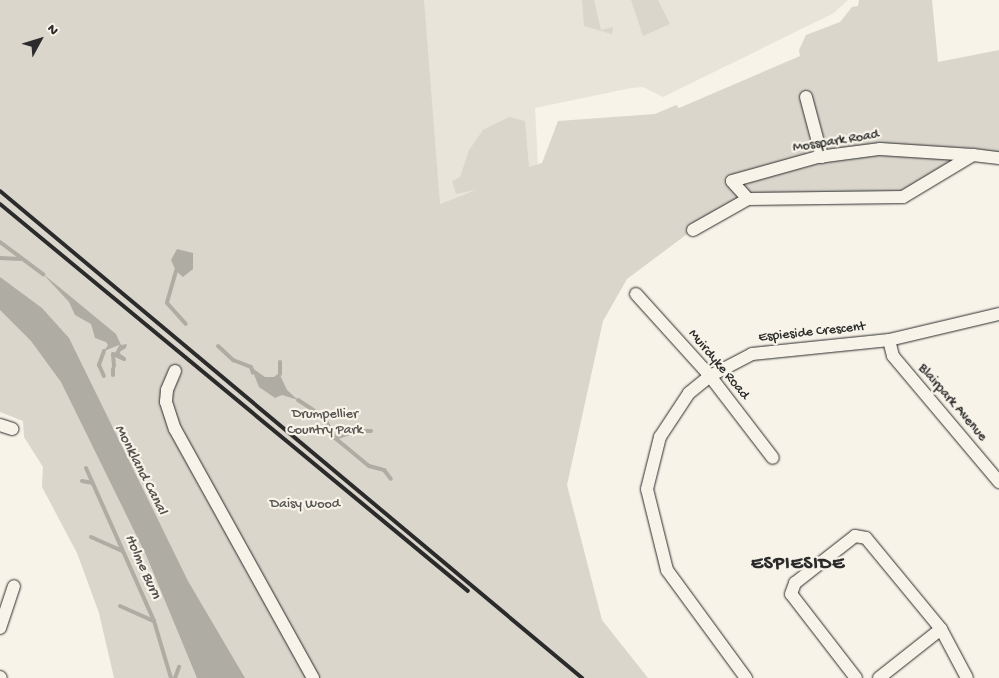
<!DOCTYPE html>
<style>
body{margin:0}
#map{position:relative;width:999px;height:678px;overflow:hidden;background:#f7f3e8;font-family:"Gochi Hand",sans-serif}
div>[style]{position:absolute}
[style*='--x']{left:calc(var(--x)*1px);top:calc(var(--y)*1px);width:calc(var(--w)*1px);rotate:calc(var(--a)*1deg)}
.built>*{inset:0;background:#e8e4da}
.green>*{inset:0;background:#dad6cc}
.water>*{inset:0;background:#afaca4}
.stream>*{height:4px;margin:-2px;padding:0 2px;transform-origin:2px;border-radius:2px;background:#afaca4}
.roads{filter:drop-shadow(0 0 1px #2b2b2b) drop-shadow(0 0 1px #2b2b2b)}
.street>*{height:12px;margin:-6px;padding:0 6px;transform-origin:6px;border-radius:6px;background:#f7f3e8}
.rail>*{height:4px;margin:-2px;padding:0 2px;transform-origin:2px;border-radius:2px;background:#2b2b2b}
span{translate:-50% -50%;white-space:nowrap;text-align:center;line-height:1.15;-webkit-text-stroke:4.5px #f7f3e8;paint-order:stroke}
.street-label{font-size:14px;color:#2b2b2b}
.park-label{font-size:14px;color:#575653}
.water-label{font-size:15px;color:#53524f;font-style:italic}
.district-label{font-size:19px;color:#2b2b2b;font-weight:700;letter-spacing:1px}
.north{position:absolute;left:15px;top:15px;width:50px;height:50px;-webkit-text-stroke:4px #f7f3e8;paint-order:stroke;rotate:51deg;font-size:14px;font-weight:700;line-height:20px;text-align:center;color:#2b2b2b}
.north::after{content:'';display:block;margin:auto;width:18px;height:22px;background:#2b2b2b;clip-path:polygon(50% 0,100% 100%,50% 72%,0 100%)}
</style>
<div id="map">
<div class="built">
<div style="clip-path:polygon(423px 0,848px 0,834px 13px,663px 97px,643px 87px,631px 88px,535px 108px,538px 164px,435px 206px)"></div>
</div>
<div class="green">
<div style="clip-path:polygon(0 0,424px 0,440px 204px,475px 190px,456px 194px,452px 181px,460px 177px,469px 150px,483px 130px,509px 117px,525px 121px,529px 167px,542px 163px,558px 121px,655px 114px,676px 105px,679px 108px,800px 56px,799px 50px,806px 35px,840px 22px,852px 7px,858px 6px,859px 0,932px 0,938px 62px,999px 50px,999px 154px,963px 159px,906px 191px,726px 205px,627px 279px,603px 321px,567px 485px,602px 620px,648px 678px,114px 678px,99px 613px,77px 553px,42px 487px,43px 467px,24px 437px,23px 421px,0 412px)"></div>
<div style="clip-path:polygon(582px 0,594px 0,601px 30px,613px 27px,612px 34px,584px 26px)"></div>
<div style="clip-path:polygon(631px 0,658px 0,670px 24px,643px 36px)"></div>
</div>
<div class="water">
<div style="clip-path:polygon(177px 249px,193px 253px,193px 269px,183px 277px,176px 271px,171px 260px)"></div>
<div style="clip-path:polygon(42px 273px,116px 334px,121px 345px,127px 344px,126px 348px,121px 351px,119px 345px,104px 351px,108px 345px,106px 342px,95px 338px,91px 324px,75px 315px,69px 302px)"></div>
<div style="clip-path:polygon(0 277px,42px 308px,69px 338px,188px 581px,245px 678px,197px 678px,146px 555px,61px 382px,31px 341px,0 310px)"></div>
<div style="clip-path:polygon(251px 367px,265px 377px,274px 377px,279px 373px,287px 390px,298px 400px,282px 395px,275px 398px,259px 387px)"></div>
</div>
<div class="stream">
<div style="--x:0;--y:242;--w:54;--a:36.7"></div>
<div style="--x:0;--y:258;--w:20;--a:3"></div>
<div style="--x:176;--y:271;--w:33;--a:106"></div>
<div style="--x:167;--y:303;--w:28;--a:48"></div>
<div style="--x:218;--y:346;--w:21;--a:43"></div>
<div style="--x:233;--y:360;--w:19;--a:21"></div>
<div style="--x:251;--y:367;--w:6;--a:72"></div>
<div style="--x:104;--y:351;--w:15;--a:110"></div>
<div style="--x:99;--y:365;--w:12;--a:66"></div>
<div style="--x:280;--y:362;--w:12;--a:90"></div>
<div style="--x:114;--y:366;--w:12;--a:-95"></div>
<div style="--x:113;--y:354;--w:12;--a:24"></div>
<div style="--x:124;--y:359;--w:9;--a:-144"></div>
<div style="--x:117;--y:354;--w:7;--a:-63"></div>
<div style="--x:113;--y:375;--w:6;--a:-90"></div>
<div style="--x:298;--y:400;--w:30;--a:33"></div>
<div style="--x:323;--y:416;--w:25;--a:61"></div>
<div style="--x:335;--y:438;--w:44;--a:39.5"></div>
<div style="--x:369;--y:466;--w:16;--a:15"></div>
<div style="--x:384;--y:470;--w:11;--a:52"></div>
<div style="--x:335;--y:438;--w:21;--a:-19"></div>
<div style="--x:355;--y:431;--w:16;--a:0"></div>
<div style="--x:86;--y:468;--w:167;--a:66"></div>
<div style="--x:154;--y:621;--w:59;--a:73.4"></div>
<div style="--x:82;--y:481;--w:11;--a:10"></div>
<div style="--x:91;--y:537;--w:34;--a:24"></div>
<div style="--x:120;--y:606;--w:37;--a:24"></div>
<div style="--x:175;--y:678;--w:12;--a:-70"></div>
</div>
<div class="roads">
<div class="street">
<div style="--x:806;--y:97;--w:62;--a:75.1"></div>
<div style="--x:748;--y:199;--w:24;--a:-132"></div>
<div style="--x:732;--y:181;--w:89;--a:-15.6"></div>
<div style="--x:818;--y:157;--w:63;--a:-7.4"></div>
<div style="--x:880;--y:149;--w:93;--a:3.7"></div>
<div style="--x:693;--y:230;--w:63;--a:-29.4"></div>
<div style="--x:748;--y:199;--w:155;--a:-0.7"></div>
<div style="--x:903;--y:197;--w:82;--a:-31"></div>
<div style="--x:973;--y:155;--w:26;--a:7"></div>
<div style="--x:636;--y:294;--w:110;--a:47.9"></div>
<div style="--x:710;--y:376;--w:103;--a:52.5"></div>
<div style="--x:889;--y:340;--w:16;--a:76"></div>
<div style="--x:893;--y:356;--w:165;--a:49.9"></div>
<div style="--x:175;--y:371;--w:21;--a:113"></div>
<div style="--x:167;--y:390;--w:12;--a:95"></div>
<div style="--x:166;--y:402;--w:28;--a:72"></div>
<div style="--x:175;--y:429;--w:285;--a:61"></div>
<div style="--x:0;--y:425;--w:13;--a:18"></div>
<div style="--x:0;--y:628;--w:44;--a:-71.6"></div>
<div style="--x:0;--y:677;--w:1;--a:45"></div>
<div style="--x:746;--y:678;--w:134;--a:-126.2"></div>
<div style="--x:667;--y:570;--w:83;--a:-103.9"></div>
<div style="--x:647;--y:489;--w:54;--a:-76"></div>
<div style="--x:660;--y:437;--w:53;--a:-56.6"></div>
<div style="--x:689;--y:393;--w:27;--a:-39"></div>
<div style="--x:710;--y:376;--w:47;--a:-27.6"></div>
<div style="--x:752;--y:354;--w:138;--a:-5.8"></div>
<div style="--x:889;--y:340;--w:113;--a:-13.3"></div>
<div style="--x:856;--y:678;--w:106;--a:-127.7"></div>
<div style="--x:791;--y:594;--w:12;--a:-70"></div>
<div style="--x:795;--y:583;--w:76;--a:-38.1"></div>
<div style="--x:855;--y:536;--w:11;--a:10"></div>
<div style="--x:866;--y:538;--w:118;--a:50.5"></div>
<div style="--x:941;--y:629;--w:55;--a:62"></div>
<div style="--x:879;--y:678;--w:79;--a:-38.3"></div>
</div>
</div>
<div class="rail">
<div style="--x:0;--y:191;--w:759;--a:39.92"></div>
<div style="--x:0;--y:204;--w:607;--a:39.59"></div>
</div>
<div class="street-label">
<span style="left:836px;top:142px;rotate:-9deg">Mosspark Road</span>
<span style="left:812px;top:333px;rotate:-6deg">Espieside Crescent</span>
<span style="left:718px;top:365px;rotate:50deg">Muirdyke Road</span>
<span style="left:952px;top:403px;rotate:49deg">Blairpark Avenue</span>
</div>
<div class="park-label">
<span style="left:325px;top:423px">Drumpellier<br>Country Park</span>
<span style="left:305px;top:505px">Daisy Wood</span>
</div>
<div class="water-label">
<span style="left:140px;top:470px;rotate:63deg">Monkland Canal</span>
<span style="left:142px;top:567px;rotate:66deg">Holme Burn</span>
</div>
<div class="district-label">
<span style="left:798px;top:565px">ESPIESIDE</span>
</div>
<div class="north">N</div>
</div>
